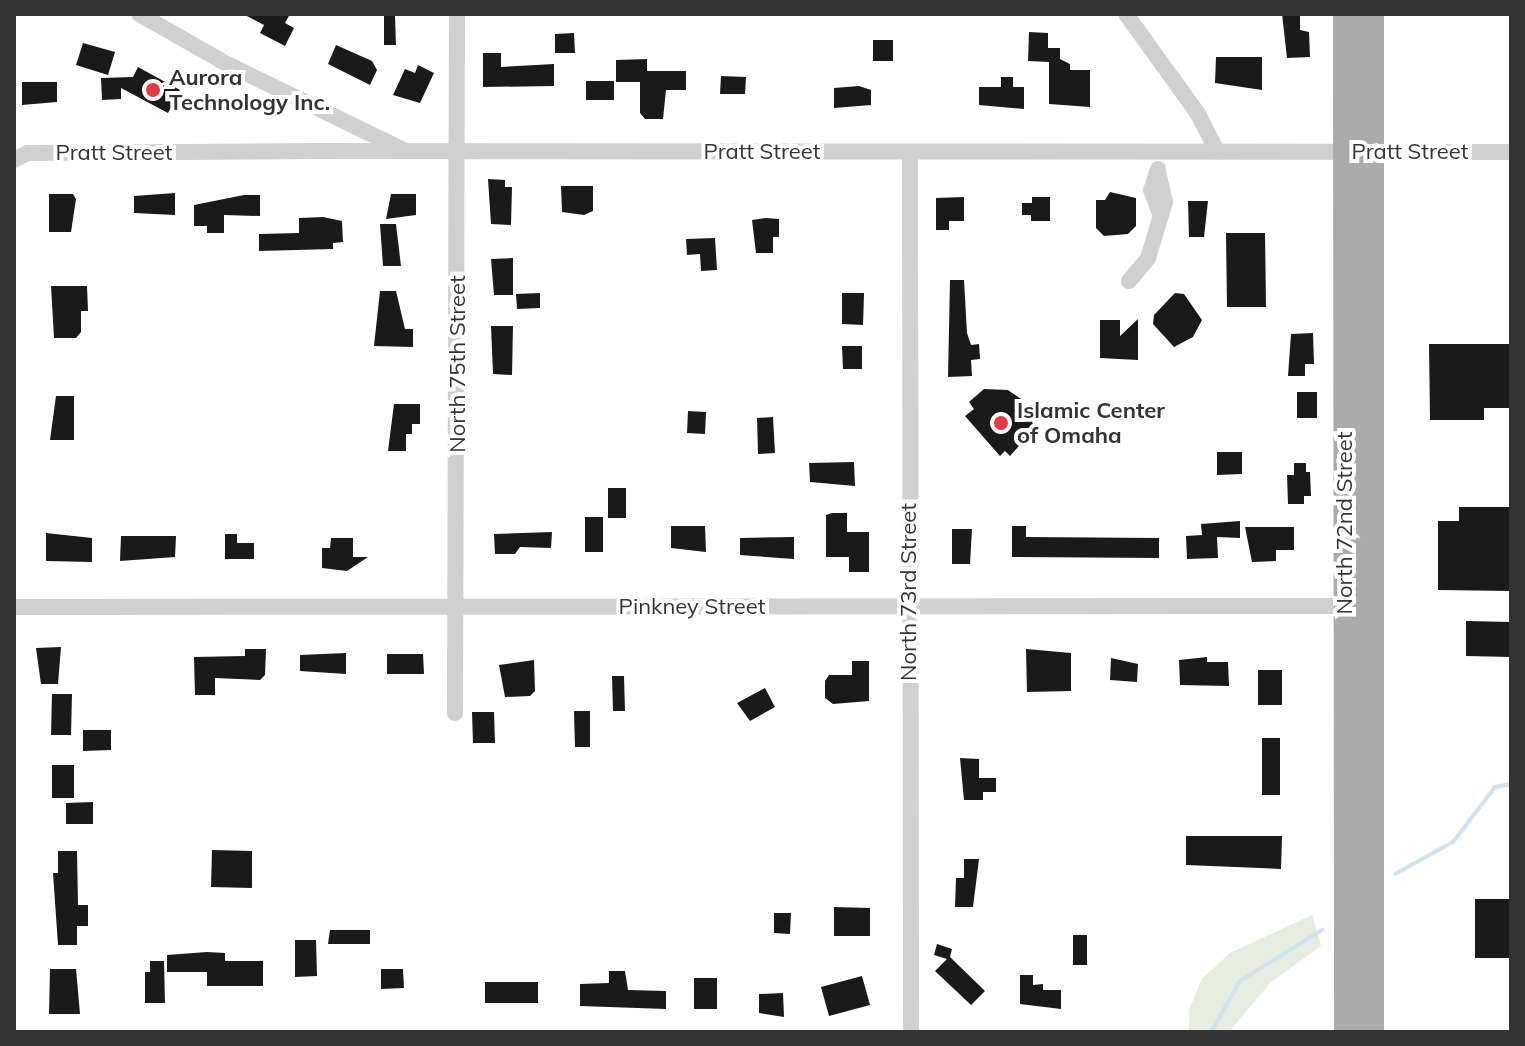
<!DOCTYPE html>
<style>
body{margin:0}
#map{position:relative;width:1525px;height:1046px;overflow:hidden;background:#fff;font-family:Mulish,sans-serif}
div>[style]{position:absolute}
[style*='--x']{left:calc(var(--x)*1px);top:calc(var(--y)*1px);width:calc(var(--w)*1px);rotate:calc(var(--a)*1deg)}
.green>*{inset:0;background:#e6ecdf}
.stream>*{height:4px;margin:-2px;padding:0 2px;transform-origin:2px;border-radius:2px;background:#cfe2ee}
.building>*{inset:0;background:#1a1a1a}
.street>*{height:16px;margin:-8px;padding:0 8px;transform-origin:8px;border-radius:8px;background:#d0d0d0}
.primary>*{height:26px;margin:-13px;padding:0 13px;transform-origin:13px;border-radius:13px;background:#ababab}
.dots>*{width:22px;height:22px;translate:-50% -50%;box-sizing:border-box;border:4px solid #fff;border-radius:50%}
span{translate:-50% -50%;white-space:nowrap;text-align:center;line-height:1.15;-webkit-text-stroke:8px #fff;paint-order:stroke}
.poi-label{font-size:22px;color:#333;font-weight:700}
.left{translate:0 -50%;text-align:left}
.street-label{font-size:22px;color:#333}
.frame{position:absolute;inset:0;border:16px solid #333;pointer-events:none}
</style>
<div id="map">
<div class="green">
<div style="clip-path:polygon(1312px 915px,1321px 946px,1271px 982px,1229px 1032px,1189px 1032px,1189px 1010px,1202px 979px,1230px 953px)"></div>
</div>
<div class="stream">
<div style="--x:1395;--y:874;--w:66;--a:-28.9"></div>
<div style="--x:1453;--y:842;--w:69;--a:-52.6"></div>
<div style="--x:1495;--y:787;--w:16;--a:-11"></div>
<div style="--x:1211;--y:1032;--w:59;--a:-60.4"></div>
<div style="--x:1240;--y:981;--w:97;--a:-31.9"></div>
</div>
<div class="building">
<div style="clip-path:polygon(243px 14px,290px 14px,285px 23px,294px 28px,285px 46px,260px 33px,264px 25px)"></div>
<div style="clip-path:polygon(1282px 14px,1300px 14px,1300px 30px,1309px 32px,1310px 57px,1287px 58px)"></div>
<div style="clip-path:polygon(384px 16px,395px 16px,396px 45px,384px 45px)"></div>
<div style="clip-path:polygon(1029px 32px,1048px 33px,1048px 48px,1060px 48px,1060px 59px,1070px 64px,1070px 70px,1090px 70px,1090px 107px,1049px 104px,1049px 62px,1028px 61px)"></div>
<div style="clip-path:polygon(574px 33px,575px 53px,555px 53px,555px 34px)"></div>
<div style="clip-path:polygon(873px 40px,893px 40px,893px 61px,873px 61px)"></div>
<div style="clip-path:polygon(83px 43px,115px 52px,108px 75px,76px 65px)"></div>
<div style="clip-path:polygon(336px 45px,372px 61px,377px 70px,370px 85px,328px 64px)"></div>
<div style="clip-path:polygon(483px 53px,501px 53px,501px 67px,554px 64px,554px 86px,483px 87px)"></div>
<div style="clip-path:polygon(1216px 57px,1262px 57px,1262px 90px,1215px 83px)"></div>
<div style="clip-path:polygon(647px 59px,647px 71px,686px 71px,686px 90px,666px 90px,663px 119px,645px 119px,640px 113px,640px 82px,616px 82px,616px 60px)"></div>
<div style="clip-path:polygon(418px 65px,434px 73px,420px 103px,393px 95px,405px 69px,415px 73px)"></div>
<div style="clip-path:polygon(138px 67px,180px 90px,168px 113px,121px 88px,121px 99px,102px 100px,101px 78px,133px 77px)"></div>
<div style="clip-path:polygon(721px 76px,746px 77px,745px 94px,720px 94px)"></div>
<div style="clip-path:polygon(1001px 77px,1013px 77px,1013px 87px,1024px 87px,1024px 109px,979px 105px,979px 87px,1001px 87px)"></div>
<div style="clip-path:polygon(586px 81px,614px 81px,614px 100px,586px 100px)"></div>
<div style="clip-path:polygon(22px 82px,57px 82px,57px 102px,22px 105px)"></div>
<div style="clip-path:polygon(859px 86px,871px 90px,871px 105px,834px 108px,834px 88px)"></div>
<div style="clip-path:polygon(488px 179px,505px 180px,505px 187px,512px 187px,511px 225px,491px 224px)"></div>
<div style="clip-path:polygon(561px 186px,593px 186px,593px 211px,584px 215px,562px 212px)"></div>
<div style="clip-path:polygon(1110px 192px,1136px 198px,1136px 226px,1128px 234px,1104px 236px,1096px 228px,1096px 200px,1105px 200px)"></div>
<div style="clip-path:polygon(175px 193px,175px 215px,134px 213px,134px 196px)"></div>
<div style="clip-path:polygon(49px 194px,73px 194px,76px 199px,71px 232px,49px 232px)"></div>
<div style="clip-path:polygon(391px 194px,416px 194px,416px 215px,386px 219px)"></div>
<div style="clip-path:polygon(244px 195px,260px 195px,260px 216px,224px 215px,224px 233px,207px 233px,207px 226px,194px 226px,194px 205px)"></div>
<div style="clip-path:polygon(964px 197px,964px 221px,949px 221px,949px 230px,936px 230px,936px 198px)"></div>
<div style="clip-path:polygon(1032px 197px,1050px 197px,1050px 221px,1031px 221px,1031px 215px,1022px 215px,1022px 203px,1032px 203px)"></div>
<div style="clip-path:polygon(1188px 201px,1208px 201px,1204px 237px,1189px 237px)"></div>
<div style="clip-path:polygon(323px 217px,342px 221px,343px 242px,333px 243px,333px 249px,259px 251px,259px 234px,299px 233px,299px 218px)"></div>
<div style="clip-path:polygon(766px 218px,779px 219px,779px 237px,773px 237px,773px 253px,756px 253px,752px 220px)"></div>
<div style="clip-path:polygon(380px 224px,396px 224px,401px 266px,383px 266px)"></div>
<div style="clip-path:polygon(1226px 233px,1265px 233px,1266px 307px,1227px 307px)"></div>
<div style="clip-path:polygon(715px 238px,717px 270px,701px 271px,700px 254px,687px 255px,686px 239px)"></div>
<div style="clip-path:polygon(513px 258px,513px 295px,494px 295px,491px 259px)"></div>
<div style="clip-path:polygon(950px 280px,964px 280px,967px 333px,971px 345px,979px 344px,980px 359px,971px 360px,972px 376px,948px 377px)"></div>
<div style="clip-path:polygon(51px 286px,87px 286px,88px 311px,81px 311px,81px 332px,76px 338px,54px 338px)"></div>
<div style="clip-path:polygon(380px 291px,396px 291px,405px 329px,413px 329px,413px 347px,374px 346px)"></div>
<div style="clip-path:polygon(540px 293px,540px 308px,517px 309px,516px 294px)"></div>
<div style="clip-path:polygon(842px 293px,864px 293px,863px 325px,842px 324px)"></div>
<div style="clip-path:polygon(1175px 293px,1184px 294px,1202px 320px,1193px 337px,1174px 347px,1153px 324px,1154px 315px)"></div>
<div style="clip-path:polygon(1138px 319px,1138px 360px,1100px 358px,1100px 320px,1120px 320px,1120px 336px)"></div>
<div style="clip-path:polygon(491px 326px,513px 326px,512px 375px,493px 374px)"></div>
<div style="clip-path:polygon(1313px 333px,1314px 364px,1305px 364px,1305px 376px,1288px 376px,1291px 334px)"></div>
<div style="clip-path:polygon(1429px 344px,1511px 344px,1511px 408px,1484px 408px,1484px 420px,1430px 420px)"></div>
<div style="clip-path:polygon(842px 346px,862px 346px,862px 369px,843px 369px)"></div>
<div style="clip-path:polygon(984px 389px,1008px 390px,1021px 399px,1035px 428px,1010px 456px,1005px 451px,1000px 456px,965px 416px,974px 409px,969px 402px)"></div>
<div style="clip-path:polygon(1297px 392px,1317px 392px,1317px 418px,1297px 418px)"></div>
<div style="clip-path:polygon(56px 396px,74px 396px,74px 440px,50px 440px)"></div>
<div style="clip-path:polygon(394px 404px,420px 404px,420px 424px,412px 424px,412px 434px,406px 434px,406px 451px,388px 451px)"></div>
<div style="clip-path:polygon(688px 411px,706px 412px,705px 434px,687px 433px)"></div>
<div style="clip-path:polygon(773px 417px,775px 453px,758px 454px,757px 418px)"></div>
<div style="clip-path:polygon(1217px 452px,1242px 452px,1242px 474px,1217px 475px)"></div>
<div style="clip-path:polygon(854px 462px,855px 486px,810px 482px,809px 463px)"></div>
<div style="clip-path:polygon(1294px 463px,1306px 463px,1306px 472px,1310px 472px,1311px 496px,1304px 496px,1304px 504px,1288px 504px,1287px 475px,1294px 475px)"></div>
<div style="clip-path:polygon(608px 488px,626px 488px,626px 518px,608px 518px)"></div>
<div style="clip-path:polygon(1459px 507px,1511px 507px,1511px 591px,1438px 590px,1438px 521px,1459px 521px)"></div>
<div style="clip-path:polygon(832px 513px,847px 513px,847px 532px,869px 532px,869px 572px,849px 572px,849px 557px,826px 557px,826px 515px)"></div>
<div style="clip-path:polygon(585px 517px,603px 517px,603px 552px,585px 552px)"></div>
<div style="clip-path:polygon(1240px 521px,1240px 538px,1217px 537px,1218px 558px,1187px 559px,1186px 536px,1202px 535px,1201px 524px)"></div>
<div style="clip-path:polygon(671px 526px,705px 526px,706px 552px,671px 548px)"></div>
<div style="clip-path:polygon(1012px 526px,1026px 526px,1026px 537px,1159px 538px,1159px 558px,1012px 557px)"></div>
<div style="clip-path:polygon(1245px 527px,1294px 527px,1294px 550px,1276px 550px,1276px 561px,1252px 562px)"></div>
<div style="clip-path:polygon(952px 529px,972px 529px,970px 564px,952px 564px)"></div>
<div style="clip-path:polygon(552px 532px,551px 548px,520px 547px,515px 554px,495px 554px,494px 534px)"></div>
<div style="clip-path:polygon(46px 533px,92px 538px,92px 562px,46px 561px)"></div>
<div style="clip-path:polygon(225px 534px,237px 534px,237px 543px,254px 543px,254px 559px,225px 559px)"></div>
<div style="clip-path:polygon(121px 536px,176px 536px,175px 557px,120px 561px)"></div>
<div style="clip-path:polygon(794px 537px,794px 559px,740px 555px,740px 538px)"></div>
<div style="clip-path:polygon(331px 538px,353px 538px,353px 557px,368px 557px,347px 571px,322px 568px,322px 548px,330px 548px)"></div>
<div style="clip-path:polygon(1466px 621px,1511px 622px,1511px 657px,1466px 656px)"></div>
<div style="clip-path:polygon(61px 647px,58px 684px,41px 684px,36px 648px)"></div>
<div style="clip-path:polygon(245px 649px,266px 649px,265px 675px,260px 680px,215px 678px,215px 695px,195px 695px,194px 657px,245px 656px)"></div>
<div style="clip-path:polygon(1026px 649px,1071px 653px,1071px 691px,1027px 692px)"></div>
<div style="clip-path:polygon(346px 653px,346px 674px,300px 671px,300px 655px)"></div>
<div style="clip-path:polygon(387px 654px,423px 654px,424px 674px,387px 674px)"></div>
<div style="clip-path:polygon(1207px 657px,1207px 662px,1228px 662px,1229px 686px,1180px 685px,1179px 660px)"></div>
<div style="clip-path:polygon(1111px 658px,1138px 664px,1137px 682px,1110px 680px)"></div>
<div style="clip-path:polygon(534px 660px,535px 691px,530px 696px,505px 697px,499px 665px)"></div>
<div style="clip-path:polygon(852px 661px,869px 661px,869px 701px,833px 704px,825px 698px,825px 681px,829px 675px,852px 675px)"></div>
<div style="clip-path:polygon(1258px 670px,1282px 670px,1282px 705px,1258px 705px)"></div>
<div style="clip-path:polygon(612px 676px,624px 676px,625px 711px,613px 711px)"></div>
<div style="clip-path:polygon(765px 688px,775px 707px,750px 721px,737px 703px)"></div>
<div style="clip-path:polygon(52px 694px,72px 694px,71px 735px,51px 735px)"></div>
<div style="clip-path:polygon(574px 711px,590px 711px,590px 747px,575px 747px)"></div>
<div style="clip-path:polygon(472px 712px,494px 712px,495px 743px,473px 743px)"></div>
<div style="clip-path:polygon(83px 730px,111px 730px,111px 750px,83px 751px)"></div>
<div style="clip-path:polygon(1262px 738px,1280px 738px,1280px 795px,1262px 795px)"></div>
<div style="clip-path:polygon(960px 758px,979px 759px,979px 778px,996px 778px,996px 792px,983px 792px,983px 800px,964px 800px)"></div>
<div style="clip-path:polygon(52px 765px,74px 765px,74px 798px,52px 798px)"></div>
<div style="clip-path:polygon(93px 802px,93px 824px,66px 824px,66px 803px)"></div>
<div style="clip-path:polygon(1186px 836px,1282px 836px,1281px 869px,1186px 865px)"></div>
<div style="clip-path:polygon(212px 850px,252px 851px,252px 888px,211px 887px)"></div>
<div style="clip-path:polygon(58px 851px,77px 851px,78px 905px,88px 905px,88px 926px,77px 926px,77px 945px,58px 945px,53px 873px,58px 873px)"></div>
<div style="clip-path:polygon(964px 859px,979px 859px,973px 907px,955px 907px,956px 878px,964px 878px)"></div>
<div style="clip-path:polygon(1475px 899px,1511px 899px,1511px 958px,1475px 958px)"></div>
<div style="clip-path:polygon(834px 907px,870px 908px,870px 936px,834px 936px)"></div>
<div style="clip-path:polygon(774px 913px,791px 913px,790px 934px,774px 933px)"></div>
<div style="clip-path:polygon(330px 930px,370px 930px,370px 944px,328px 944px)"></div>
<div style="clip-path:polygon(1073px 935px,1087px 935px,1087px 965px,1073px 965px)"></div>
<div style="clip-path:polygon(295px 940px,316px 940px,317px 976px,295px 977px)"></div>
<div style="clip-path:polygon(937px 944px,952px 949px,950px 957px,985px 991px,971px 1005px,935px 971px,947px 959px,934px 955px)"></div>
<div style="clip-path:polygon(207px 952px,225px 953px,225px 961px,263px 961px,263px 986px,207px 986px,207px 972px,167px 972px,167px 955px)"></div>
<div style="clip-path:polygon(150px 961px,164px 961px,165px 1003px,145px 1003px,145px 972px,150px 972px)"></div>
<div style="clip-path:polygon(50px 969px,76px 969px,80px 1014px,49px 1014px)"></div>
<div style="clip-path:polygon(381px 969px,403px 969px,404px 988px,381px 989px)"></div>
<div style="clip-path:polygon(609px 971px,625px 971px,628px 990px,666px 991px,666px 1009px,580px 1006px,580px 984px,609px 983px)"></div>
<div style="clip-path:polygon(1020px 975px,1033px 975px,1033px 985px,1043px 984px,1043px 990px,1061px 990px,1061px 1009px,1020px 1004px)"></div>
<div style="clip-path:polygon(862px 976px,870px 1005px,829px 1016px,821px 987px)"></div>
<div style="clip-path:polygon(694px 978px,717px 978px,717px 1009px,694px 1009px)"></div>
<div style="clip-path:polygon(485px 982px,538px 982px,538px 1003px,485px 1003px)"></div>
<div style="clip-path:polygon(783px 993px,784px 1017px,759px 1013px,759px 994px)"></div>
</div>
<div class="street">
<div style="--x:139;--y:14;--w:101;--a:29.6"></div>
<div style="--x:227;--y:64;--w:194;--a:26"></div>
<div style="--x:1126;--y:14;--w:123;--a:54.2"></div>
<div style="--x:1198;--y:114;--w:42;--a:62.8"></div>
<div style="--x:910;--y:152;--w:880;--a:89.93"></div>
<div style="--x:14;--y:160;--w:16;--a:-27"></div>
<div style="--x:28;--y:153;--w:289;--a:-0.4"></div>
<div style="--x:317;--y:151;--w:1194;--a:0.05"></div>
<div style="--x:1158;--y:169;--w:22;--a:108"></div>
<div style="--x:1151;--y:190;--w:25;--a:69"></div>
<div style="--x:1129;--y:281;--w:30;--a:-50"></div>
<div style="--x:1148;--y:258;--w:59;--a:-73.1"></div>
<div style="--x:1165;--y:202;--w:31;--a:-103"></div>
<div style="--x:14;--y:607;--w:1338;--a:-0.04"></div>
<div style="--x:455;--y:713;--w:699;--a:-89.84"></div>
</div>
<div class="primary">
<div style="--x:1346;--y:14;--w:1018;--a:89.94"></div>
<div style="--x:1371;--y:1032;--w:1018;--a:-90"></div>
</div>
<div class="dots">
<div style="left:153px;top:90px;background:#e63946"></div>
<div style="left:1001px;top:423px;background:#e63946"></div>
</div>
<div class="poi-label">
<span class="left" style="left:169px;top:90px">Aurora<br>Technology Inc.</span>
<span class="left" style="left:1017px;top:423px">Islamic Center<br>of Omaha</span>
</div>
<div class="street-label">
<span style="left:762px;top:152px">Pratt Street</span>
<span style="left:1410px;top:152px">Pratt Street</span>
<span style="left:114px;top:153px">Pratt Street</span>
<span style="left:458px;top:364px;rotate:-90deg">North 75th Street</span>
<span style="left:1345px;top:523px;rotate:-90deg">North 72nd Street</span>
<span style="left:909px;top:592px;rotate:-90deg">North 73rd Street</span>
<span style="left:692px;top:607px">Pinkney Street</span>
</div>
<div class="frame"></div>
</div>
